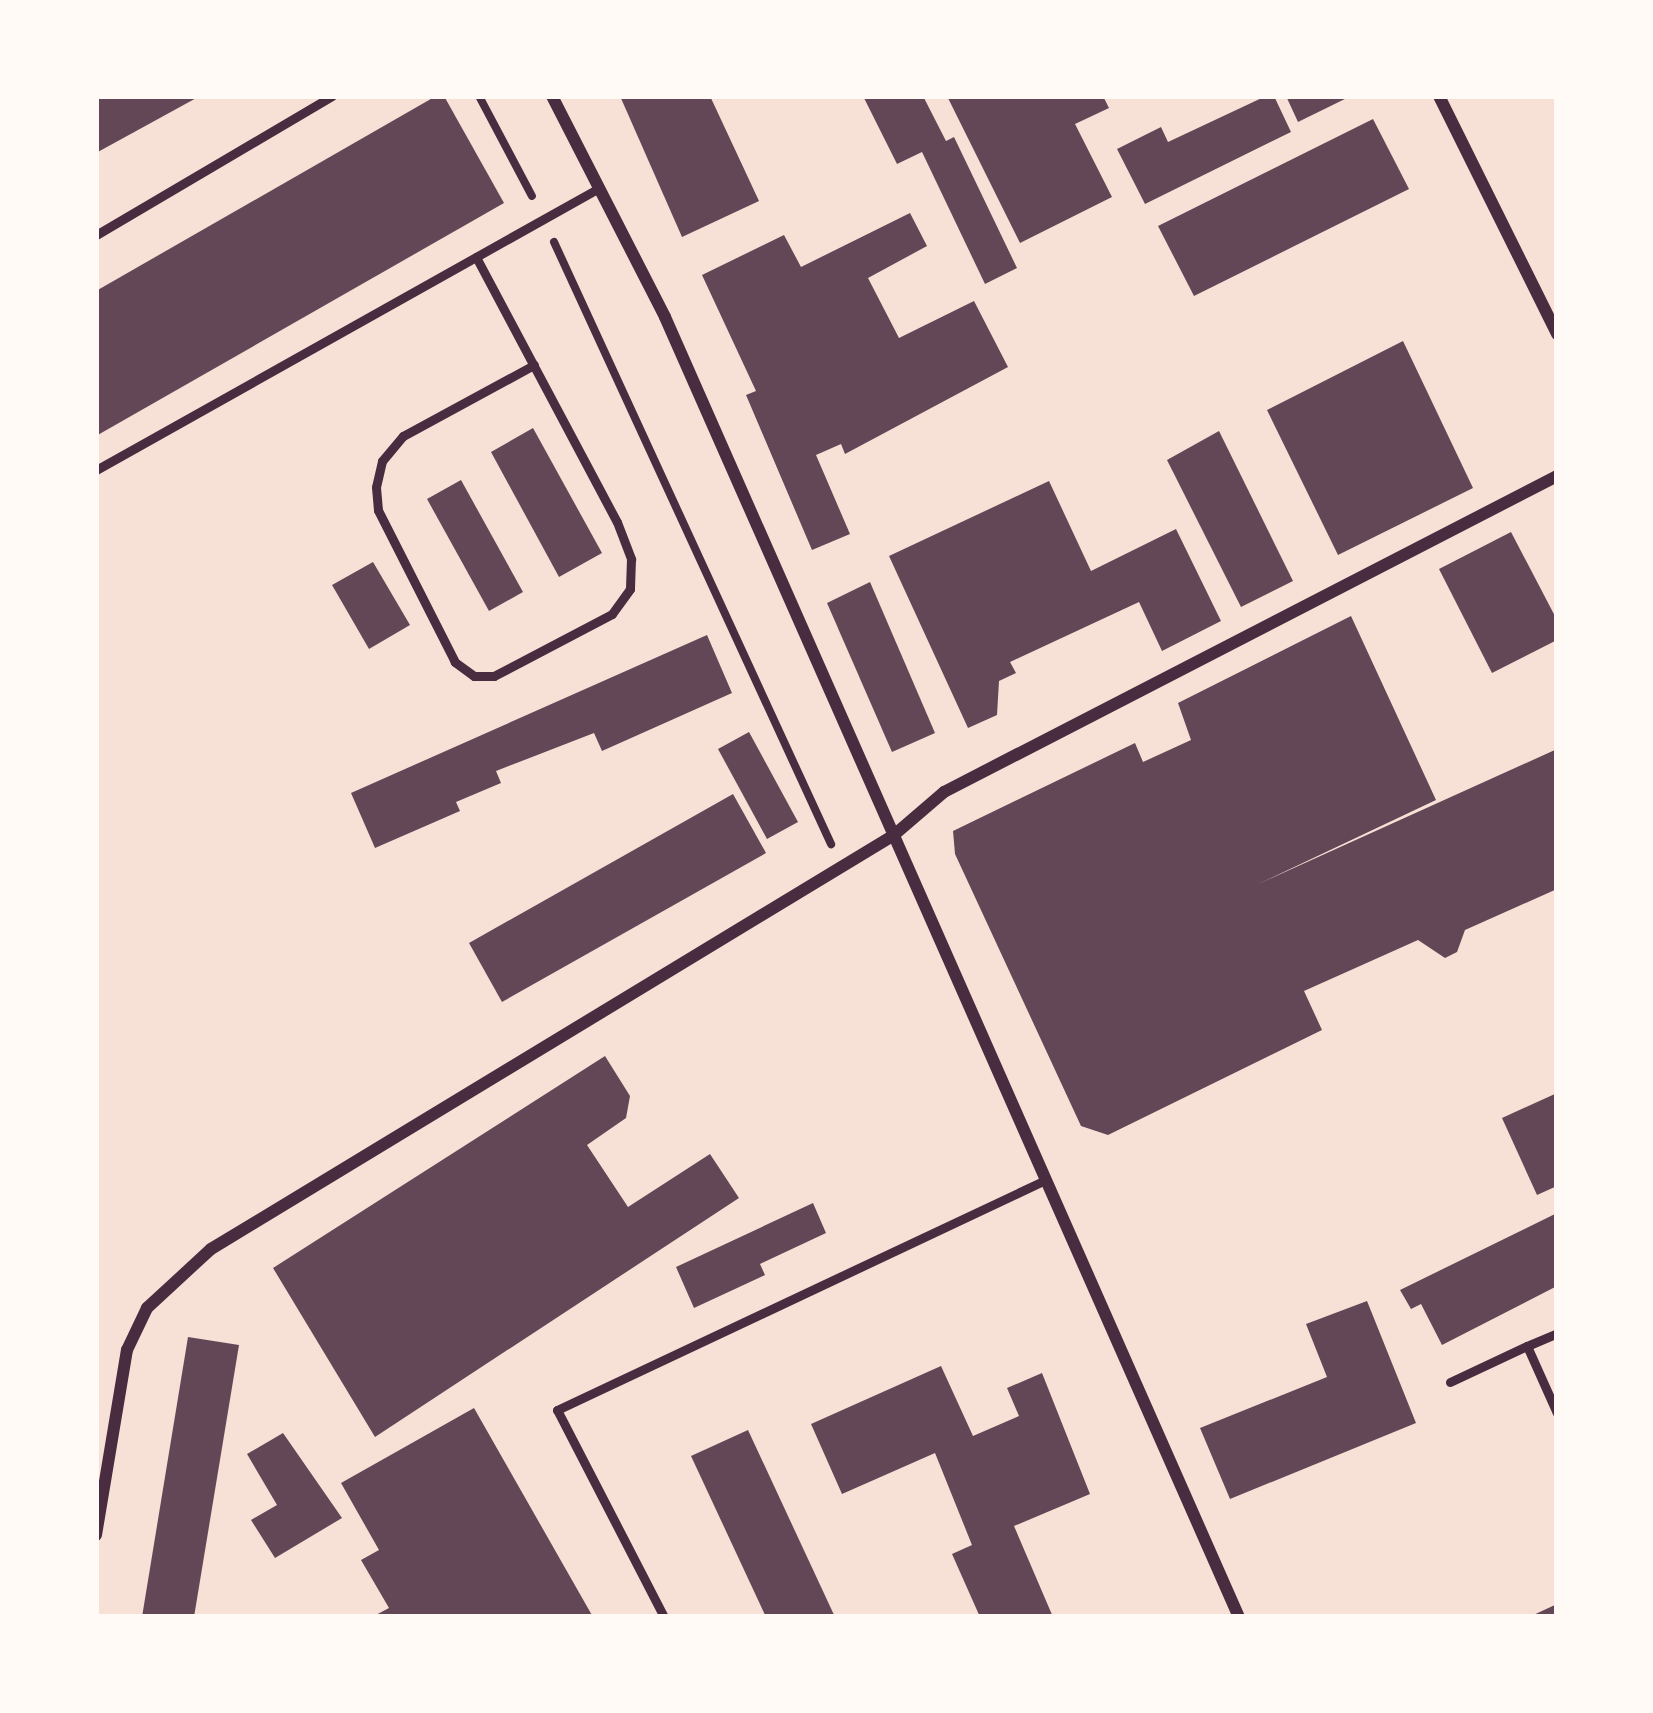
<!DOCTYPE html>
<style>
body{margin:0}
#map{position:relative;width:1653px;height:1713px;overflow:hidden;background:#f7e1d7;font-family:"Source Sans 3",sans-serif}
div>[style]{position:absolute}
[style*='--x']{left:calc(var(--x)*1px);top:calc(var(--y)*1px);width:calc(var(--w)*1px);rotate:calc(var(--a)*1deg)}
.building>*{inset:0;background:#644757}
.path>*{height:8px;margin:-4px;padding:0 4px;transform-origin:4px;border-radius:4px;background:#4a2c40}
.service>*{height:9px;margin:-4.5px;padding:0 4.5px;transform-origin:4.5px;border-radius:4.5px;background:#4a2c40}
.minor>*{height:12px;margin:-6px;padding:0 6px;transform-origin:6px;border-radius:6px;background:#4a2c40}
span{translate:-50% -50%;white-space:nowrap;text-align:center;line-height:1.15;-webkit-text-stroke:9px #fffaf5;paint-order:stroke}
.frame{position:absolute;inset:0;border:99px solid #fffaf5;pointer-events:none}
</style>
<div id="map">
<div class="building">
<div style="clip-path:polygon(96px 96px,200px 96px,96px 153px)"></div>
<div style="clip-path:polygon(436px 96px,444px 96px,504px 203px,96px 436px,96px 291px)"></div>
<div style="clip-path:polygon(620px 96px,710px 96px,759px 201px,682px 237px)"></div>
<div style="clip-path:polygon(863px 96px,923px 96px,946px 141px,954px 137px,1017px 268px,985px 284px,922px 152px,897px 164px)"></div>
<div style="clip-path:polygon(947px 96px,1103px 96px,1109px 108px,1075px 124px,1112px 197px,1020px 243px)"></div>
<div style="clip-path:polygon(1266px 96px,1274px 96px,1291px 132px,1145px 204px,1117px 149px,1161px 127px,1168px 142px)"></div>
<div style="clip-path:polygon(1286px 96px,1351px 96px,1298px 122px)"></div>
<div style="clip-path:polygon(1373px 119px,1409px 189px,1194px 296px,1158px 226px)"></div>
<div style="clip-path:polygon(910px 213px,927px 246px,868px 278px,899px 338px,974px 301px,1008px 367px,845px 454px,841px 444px,816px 455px,850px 534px,812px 550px,746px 395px,756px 391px,702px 275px,784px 235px,801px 267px)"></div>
<div style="clip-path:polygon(1403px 341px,1473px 488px,1338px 555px,1267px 410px)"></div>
<div style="clip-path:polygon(533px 428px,602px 553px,559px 577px,491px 452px)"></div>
<div style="clip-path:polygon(1219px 431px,1293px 581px,1241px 607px,1167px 460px)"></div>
<div style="clip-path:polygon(461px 480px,523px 592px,489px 611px,427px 499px)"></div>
<div style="clip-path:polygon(1049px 481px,1091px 571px,1176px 529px,1221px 621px,1162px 651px,1139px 602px,1010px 662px,1016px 673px,999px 681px,997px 715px,968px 728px,889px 556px)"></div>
<div style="clip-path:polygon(1511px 532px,1557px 620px,1557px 640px,1492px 673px,1439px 569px)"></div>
<div style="clip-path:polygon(373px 562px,410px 625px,369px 649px,332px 585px)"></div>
<div style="clip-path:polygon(870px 582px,935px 733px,892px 752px,827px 603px)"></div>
<div style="clip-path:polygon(1351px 616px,1436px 800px,1256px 885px,1557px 749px,1557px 889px,1465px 930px,1457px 952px,1445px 958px,1418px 940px,1304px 991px,1322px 1030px,1108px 1135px,1081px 1126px,955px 854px,953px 831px,1135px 743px,1143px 762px,1191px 740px,1178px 703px)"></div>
<div style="clip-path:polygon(707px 635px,732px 693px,602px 751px,594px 733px,496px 771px,501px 783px,456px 802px,460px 811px,375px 848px,351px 793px)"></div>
<div style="clip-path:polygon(749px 732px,798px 822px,767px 839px,718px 749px)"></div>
<div style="clip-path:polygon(733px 794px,766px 853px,502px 1002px,469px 943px)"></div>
<div style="clip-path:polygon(605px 1056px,630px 1096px,626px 1118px,587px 1145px,628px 1207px,710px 1154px,739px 1198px,375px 1437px,273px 1268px)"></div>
<div style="clip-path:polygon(1557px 1093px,1557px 1186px,1537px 1195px,1502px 1118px)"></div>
<div style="clip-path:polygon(813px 1203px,826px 1233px,760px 1264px,765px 1275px,694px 1308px,676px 1267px)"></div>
<div style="clip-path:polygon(1557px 1213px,1557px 1286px,1442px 1345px,1421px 1304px,1411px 1309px,1400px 1290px)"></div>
<div style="clip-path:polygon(1367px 1301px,1416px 1423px,1230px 1499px,1200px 1428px,1327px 1377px,1306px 1324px)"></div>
<div style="clip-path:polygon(188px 1337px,239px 1345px,194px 1617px,142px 1617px)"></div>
<div style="clip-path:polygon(941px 1366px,973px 1436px,1019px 1416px,1007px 1388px,1042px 1373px,1090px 1494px,1014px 1526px,1053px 1617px,980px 1617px,952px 1554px,972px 1545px,935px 1453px,842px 1494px,811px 1424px)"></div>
<div style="clip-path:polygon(474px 1408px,593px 1617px,372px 1617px,389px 1608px,361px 1560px,379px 1550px,341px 1483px)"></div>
<div style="clip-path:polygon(748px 1430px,835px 1617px,766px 1617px,691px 1456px)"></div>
<div style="clip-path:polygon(283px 1433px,342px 1518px,275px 1558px,251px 1520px,277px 1505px,247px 1454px)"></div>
<div style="clip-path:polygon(1557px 1604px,1557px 1617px,1529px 1617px)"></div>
</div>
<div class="path">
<div style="--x:479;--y:96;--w:113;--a:62.1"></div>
<div style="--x:554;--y:242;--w:663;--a:65.29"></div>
</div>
<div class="service">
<div style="--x:96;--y:235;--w:274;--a:-30.5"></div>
<div style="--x:476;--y:257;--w:300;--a:62"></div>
<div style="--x:617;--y:522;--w:40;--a:69"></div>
<div style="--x:631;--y:559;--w:30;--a:92"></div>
<div style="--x:630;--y:589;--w:31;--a:126"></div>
<div style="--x:612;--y:614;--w:133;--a:152.3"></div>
<div style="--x:494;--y:676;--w:20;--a:180"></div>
<div style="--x:474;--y:676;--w:24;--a:-144"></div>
<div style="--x:455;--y:662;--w:170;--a:-116.9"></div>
<div style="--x:378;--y:510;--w:23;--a:-95"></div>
<div style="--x:376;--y:487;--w:27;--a:-77"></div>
<div style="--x:382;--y:461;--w:33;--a:-50"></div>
<div style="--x:403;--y:436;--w:149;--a:-28.5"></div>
<div style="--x:96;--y:470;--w:577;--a:-29.28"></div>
<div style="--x:1527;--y:1346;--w:33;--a:-23"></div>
<div style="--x:1450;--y:1382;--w:85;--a:-25.1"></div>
<div style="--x:1527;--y:1346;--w:73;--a:65.9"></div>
<div style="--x:664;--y:1617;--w:233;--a:-117.3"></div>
<div style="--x:557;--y:1410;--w:535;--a:-25.22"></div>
</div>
<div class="minor">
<div style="--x:552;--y:96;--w:248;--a:62.9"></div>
<div style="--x:665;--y:317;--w:1421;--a:66.18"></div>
<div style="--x:1439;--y:96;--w:266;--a:63.6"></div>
<div style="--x:96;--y:1535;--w:188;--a:-80.5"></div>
<div style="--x:127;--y:1350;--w:47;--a:-64.5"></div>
<div style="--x:147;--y:1308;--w:87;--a:-42.7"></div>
<div style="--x:211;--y:1249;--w:799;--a:-31.22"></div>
<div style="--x:894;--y:835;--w:66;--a:-40.7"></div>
<div style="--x:944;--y:792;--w:690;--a:-27.27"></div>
</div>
<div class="frame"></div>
</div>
